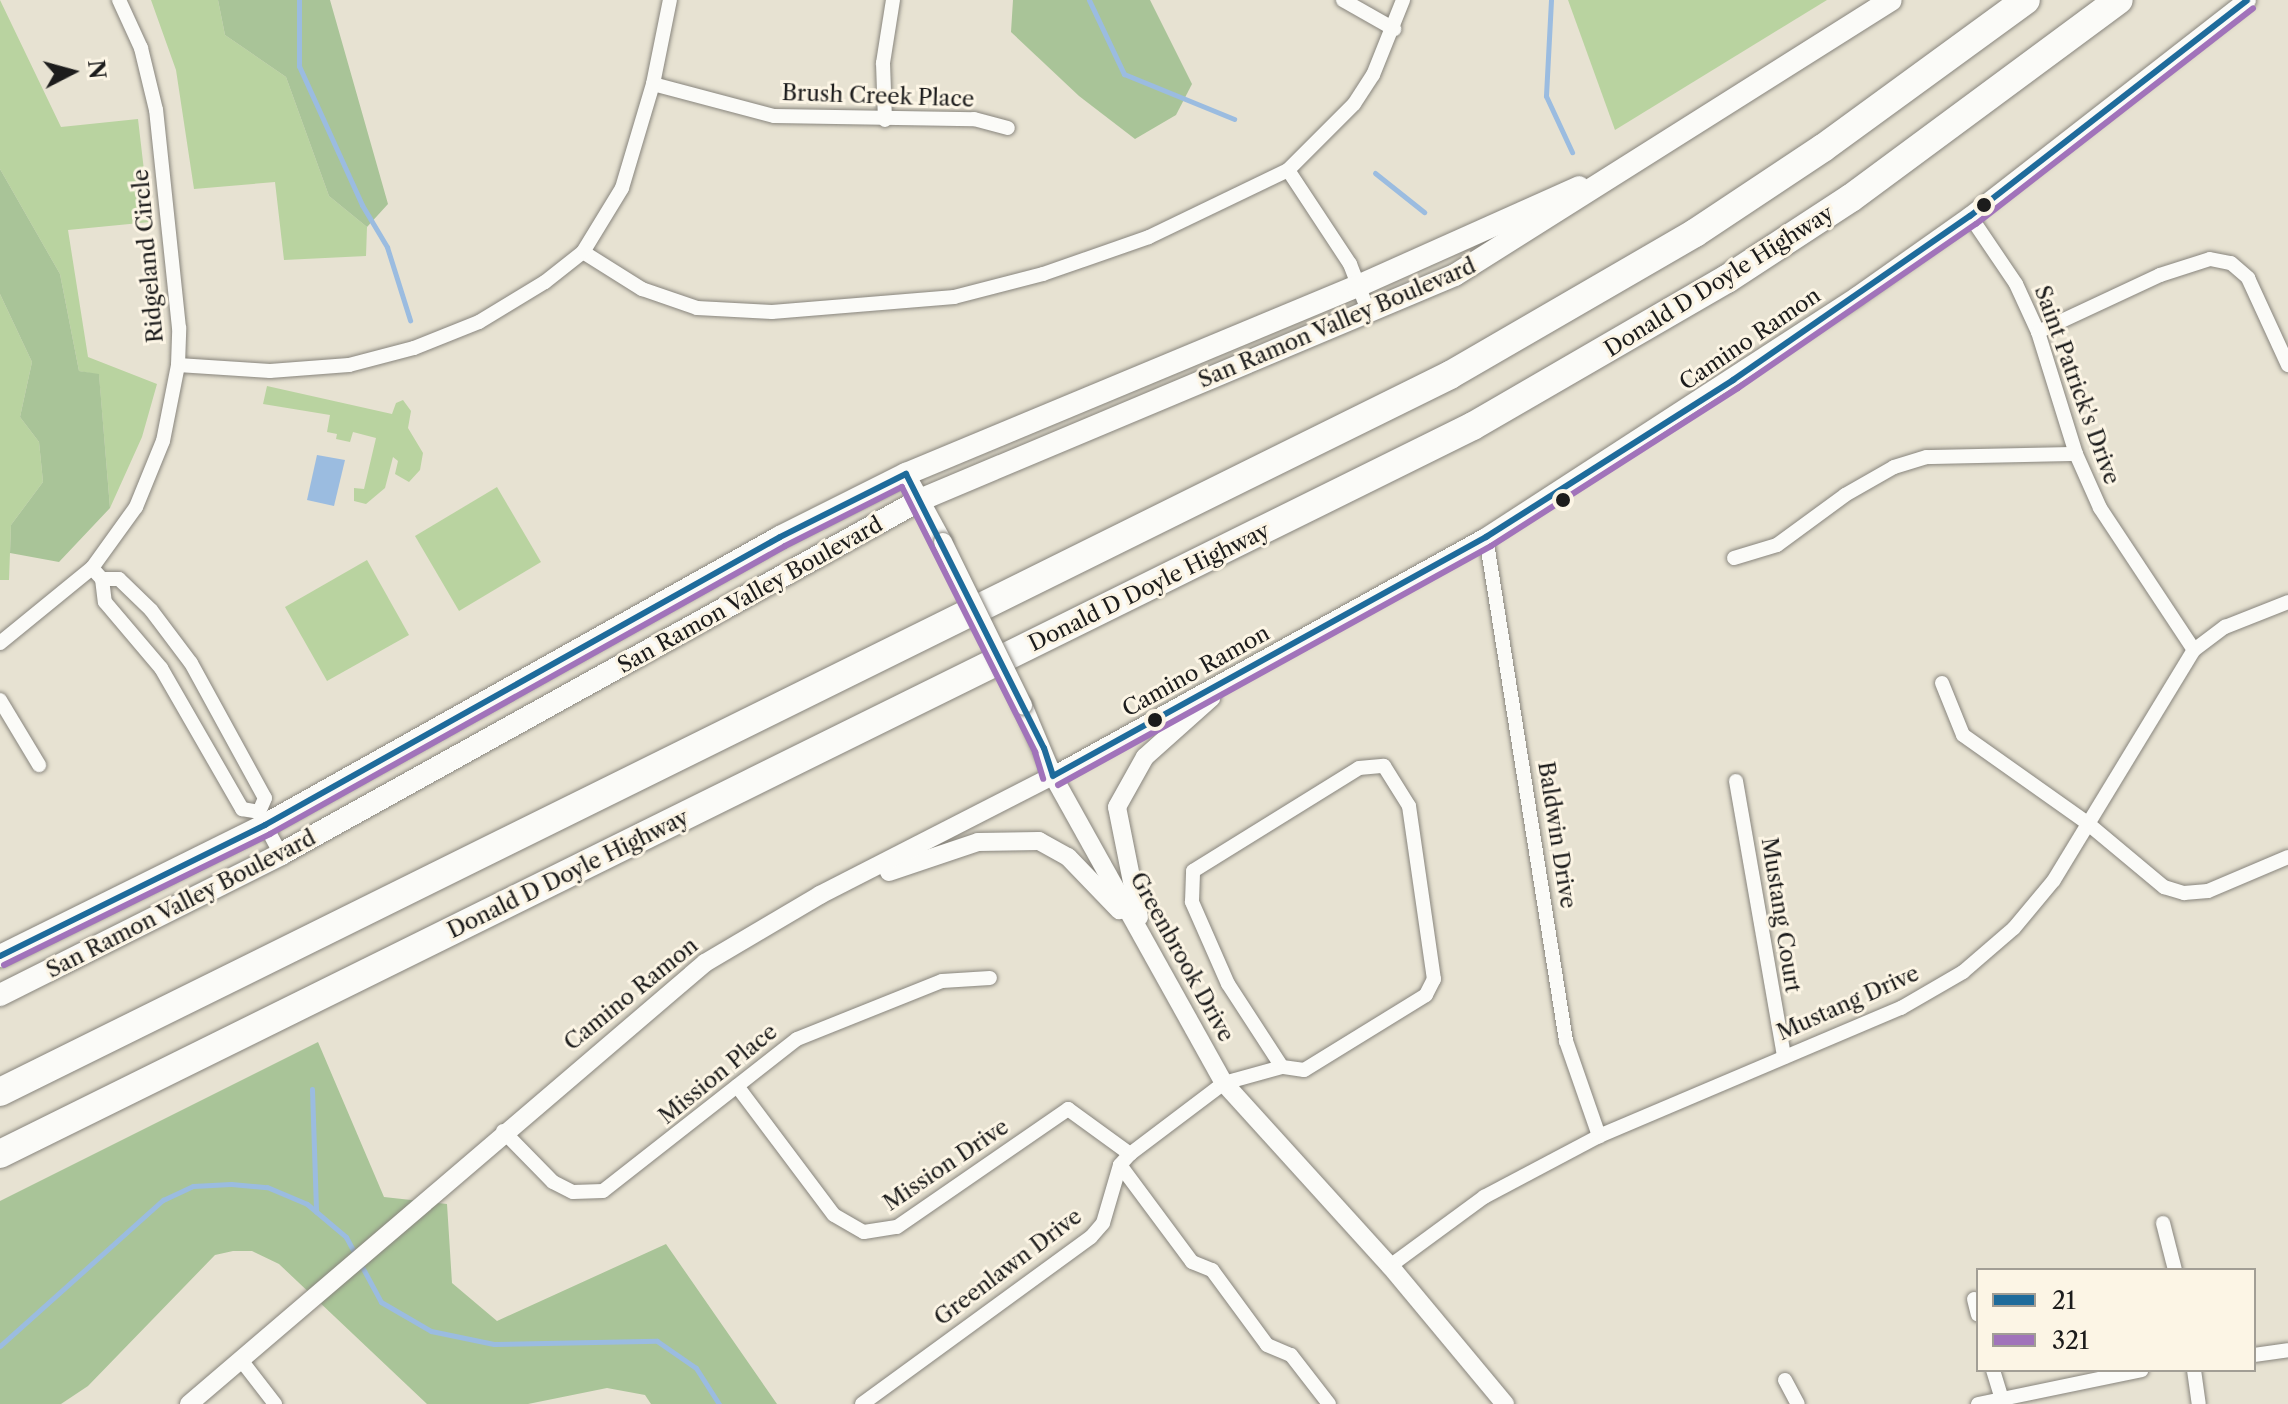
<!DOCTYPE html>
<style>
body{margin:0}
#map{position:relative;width:2288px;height:1404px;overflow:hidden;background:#e7e2d2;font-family:"Libre Caslon Text",serif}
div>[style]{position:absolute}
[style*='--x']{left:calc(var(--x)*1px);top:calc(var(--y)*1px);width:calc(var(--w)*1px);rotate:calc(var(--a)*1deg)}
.green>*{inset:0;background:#b9d3a0}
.forest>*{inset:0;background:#a9c498}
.water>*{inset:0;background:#9bbce0}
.stream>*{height:5px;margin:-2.5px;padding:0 2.5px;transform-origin:2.5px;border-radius:2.5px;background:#9bbce0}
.roads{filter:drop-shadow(0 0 2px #88857d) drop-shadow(0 0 2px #88857d)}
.minor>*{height:14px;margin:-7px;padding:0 7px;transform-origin:7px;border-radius:7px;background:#fbfbf8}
.tertiary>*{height:18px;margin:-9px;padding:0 9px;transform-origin:9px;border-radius:9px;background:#fbfbf8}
.secondary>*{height:22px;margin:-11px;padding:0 11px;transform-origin:11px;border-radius:11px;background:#fbfbf8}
.motorway>*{height:28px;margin:-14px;padding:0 14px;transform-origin:14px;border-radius:14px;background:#fbfbf8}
.bridges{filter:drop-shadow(0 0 2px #88857d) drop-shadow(0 0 2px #88857d)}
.tertiary-bridge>*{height:18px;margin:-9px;padding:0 9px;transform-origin:9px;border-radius:9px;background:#fbfbf8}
.bus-1>*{height:6px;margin:-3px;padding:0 3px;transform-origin:3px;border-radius:3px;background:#1e6b9b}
.bus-2>*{height:6px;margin:-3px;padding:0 3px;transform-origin:3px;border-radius:3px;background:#a173ba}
.dots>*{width:22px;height:22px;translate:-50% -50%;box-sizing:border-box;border:4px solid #fcf5e5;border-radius:50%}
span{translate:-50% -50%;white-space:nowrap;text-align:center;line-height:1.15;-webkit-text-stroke:6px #fcf5e5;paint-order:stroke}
.street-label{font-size:22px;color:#1c1c1c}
.legend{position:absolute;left:1976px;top:1268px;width:280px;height:104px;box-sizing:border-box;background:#fcf5e5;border:2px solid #a29e95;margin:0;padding:10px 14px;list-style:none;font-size:24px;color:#1c1c1c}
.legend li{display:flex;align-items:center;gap:16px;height:40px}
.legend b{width:40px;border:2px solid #a29e95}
.north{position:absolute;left:32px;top:32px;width:80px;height:80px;-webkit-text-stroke:6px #fcf5e5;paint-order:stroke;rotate:84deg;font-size:22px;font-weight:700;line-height:32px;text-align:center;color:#1c1c1c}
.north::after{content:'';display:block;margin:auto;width:28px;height:36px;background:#1c1c1c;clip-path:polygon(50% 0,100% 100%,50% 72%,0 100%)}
</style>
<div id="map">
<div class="green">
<div style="clip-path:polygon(0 0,61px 127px,138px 119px,150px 222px,68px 230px,88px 357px,157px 384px,142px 437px,110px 508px,99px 375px,79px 371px,60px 274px,0 169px)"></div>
<div style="clip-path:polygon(151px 0,218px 0,225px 35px,286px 77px,329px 196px,367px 227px,366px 256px,284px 260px,275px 182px,194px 189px,176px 70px)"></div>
<div style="clip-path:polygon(1568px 0,1827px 0,1615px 130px)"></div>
<div style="clip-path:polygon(0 294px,32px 362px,20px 417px,39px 442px,43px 482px,11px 525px,9px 580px,0 580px)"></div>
<div style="clip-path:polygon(267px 386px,392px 414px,396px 403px,403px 400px,411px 411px,408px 428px,423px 453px,420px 470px,409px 482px,395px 474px,398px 461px,393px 457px,385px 488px,366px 504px,354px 501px,354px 488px,364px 489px,376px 438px,353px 432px,350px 442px,336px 439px,337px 434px,327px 432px,330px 415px,263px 404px)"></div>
<div style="clip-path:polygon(497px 487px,541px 562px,459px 611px,415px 536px)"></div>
<div style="clip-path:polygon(367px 560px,409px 635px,327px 681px,285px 607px)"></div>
</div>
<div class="forest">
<div style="clip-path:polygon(218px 0,330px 0,388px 204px,367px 227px,329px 196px,286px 77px,225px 35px)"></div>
<div style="clip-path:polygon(1013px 0,1150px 0,1192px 84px,1176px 115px,1135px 139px,1079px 96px,1011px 32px)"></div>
<div style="clip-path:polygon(0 169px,60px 274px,79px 371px,99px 374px,110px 508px,59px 562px,10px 553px,11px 525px,43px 482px,39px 442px,20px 417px,32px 362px,0 294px)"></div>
<div style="clip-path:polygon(318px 1042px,384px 1197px,447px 1204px,452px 1283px,497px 1321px,666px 1244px,777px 1404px,651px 1404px,645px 1395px,607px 1388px,528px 1404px,427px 1404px,279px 1264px,252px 1251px,233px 1251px,215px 1255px,88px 1386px,61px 1404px,0 1404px,0 1201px)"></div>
</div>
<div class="water">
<div style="clip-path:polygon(317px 455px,345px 460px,334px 506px,307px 500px)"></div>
</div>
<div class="stream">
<div style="--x:299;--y:0;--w:66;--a:90"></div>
<div style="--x:299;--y:66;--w:153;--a:65.6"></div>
<div style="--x:362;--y:205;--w:49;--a:59.2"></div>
<div style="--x:387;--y:247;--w:77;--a:72.5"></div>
<div style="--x:1089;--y:0;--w:82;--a:64.7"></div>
<div style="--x:1124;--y:74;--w:119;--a:22.2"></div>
<div style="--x:1551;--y:0;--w:96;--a:93"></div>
<div style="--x:1546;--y:96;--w:62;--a:65.1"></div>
<div style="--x:1375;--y:173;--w:63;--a:38.5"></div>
<div style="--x:312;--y:1089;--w:123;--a:88.1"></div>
<div style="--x:0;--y:1346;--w:219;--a:-41.9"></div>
<div style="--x:163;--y:1200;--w:33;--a:-25"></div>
<div style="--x:193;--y:1186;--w:38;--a:-3"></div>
<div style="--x:231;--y:1184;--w:36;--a:5"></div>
<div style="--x:267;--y:1187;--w:43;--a:23"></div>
<div style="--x:307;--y:1204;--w:51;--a:40.2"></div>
<div style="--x:346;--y:1237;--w:74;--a:61.7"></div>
<div style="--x:381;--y:1302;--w:58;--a:30.1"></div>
<div style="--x:431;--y:1331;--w:64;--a:11.7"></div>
<div style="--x:494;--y:1344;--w:163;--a:-1.1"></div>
<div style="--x:657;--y:1341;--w:47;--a:34.7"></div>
<div style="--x:696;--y:1368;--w:43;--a:57.4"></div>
</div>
<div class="roads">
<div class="minor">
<div style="--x:1343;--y:0;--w:59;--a:29.6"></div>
<div style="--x:653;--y:84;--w:125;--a:14.8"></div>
<div style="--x:774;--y:116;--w:200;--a:0.9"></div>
<div style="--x:974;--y:119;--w:35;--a:15"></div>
<div style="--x:885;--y:120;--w:57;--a:-92"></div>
<div style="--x:883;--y:63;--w:64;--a:-81"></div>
<div style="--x:1288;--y:170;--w:113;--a:56.6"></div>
<div style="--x:1350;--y:264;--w:53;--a:68.8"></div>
<div style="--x:1970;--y:216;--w:82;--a:55.9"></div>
<div style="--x:2016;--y:284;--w:53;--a:65.4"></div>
<div style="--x:2038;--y:332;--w:128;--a:72.7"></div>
<div style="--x:2076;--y:454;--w:59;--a:66"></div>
<div style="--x:2100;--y:508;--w:170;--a:56.5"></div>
<div style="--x:583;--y:252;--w:70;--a:32.1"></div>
<div style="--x:642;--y:289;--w:58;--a:19.1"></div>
<div style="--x:697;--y:308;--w:75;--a:3.1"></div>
<div style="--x:772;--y:312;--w:183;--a:-4.7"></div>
<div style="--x:954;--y:297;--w:92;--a:-14.5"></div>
<div style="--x:1043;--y:274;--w:112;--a:-19.2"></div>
<div style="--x:1149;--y:237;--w:154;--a:-25.7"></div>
<div style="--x:1288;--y:170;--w:93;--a:-45"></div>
<div style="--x:1354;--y:104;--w:35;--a:-57"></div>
<div style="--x:1373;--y:75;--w:81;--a:-68.2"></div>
<div style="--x:2038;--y:332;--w:135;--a:-25"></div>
<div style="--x:2160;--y:275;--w:52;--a:-17.7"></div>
<div style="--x:2210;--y:259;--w:21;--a:11"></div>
<div style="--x:2231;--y:263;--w:23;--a:41"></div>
<div style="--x:2248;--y:278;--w:96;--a:65.3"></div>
<div style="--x:178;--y:365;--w:92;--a:3.7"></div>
<div style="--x:270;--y:371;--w:79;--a:-4.3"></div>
<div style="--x:349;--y:365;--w:67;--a:-14.7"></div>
<div style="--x:414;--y:348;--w:70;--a:-21.8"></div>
<div style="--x:479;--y:322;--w:77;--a:-31.2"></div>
<div style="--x:545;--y:282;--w:48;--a:-38.3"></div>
<div style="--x:583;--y:252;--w:75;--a:-58.6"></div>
<div style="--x:622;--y:188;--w:109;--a:-73.4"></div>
<div style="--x:653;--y:84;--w:86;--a:-78.6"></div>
<div style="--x:1486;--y:537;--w:510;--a:80.98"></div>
<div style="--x:1566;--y:1041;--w:101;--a:70.8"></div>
<div style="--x:1734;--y:558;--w:45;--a:-16.8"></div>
<div style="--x:1777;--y:545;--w:84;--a:-36.3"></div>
<div style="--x:1845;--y:495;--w:56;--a:-29.7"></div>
<div style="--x:1894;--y:467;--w:34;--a:-17"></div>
<div style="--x:1927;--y:457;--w:149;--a:-1.2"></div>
<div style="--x:92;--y:568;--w:15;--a:48"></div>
<div style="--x:102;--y:579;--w:23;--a:83"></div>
<div style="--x:105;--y:602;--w:87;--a:49.7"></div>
<div style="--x:161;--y:668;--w:163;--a:60.1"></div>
<div style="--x:242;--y:809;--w:17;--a:10"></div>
<div style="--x:102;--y:579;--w:17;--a:0"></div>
<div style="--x:119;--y:579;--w:45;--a:44.1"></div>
<div style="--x:151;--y:610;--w:66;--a:53"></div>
<div style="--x:191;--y:663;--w:154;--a:61.3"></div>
<div style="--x:265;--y:798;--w:15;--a:113"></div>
<div style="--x:0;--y:643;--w:119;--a:-39.2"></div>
<div style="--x:92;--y:568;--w:75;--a:-54.2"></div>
<div style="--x:136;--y:507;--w:71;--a:-67.8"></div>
<div style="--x:163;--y:441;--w:77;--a:-78.8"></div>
<div style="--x:178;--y:365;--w:37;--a:-88"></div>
<div style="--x:179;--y:328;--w:219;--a:-96"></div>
<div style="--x:156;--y:110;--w:64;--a:-103.6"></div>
<div style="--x:141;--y:48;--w:53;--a:-114.6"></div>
<div style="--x:1942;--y:683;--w:56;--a:68"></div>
<div style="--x:1963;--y:735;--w:151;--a:35.3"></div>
<div style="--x:2086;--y:822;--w:102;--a:39.8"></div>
<div style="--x:2164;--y:887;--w:21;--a:17"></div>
<div style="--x:2184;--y:893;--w:24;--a:-5"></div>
<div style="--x:2208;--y:891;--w:87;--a:-23"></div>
<div style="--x:0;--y:700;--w:76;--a:59"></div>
<div style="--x:1384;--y:766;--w:47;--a:58"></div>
<div style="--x:1409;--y:806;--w:175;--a:81.8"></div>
<div style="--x:1434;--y:979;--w:18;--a:117"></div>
<div style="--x:1426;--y:995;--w:143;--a:148.4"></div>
<div style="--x:1304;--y:1070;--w:22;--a:-172"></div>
<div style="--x:1282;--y:1067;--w:99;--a:-123"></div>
<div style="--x:1228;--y:984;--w:90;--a:-113.7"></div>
<div style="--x:1192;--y:902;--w:31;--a:-88"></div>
<div style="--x:1193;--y:871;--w:195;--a:-31.8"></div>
<div style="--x:1359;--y:768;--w:25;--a:-5"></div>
<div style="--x:1736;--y:781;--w:280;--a:80.1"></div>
<div style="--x:262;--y:819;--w:40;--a:62"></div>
<div style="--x:737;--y:1086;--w:161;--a:53.1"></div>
<div style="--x:834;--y:1215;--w:34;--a:30"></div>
<div style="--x:864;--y:1232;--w:33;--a:-9"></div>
<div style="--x:897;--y:1227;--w:208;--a:-34.6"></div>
<div style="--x:1068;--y:1109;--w:77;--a:36"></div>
<div style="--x:503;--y:1131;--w:71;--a:45.6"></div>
<div style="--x:553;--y:1182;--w:22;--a:27"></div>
<div style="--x:573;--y:1192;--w:30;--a:-2"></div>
<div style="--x:603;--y:1191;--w:246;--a:-38.1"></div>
<div style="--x:797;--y:1039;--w:156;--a:-21.8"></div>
<div style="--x:942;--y:981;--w:48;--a:-3.6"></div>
<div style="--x:1120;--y:1165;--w:121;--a:53.4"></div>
<div style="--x:1192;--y:1262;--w:22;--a:22"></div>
<div style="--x:1212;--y:1270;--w:93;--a:53.7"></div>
<div style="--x:1267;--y:1345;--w:26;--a:23"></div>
<div style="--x:1291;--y:1355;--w:62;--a:52.2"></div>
<div style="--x:2163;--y:1223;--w:49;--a:75.7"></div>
<div style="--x:1390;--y:1266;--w:117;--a:-36.3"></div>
<div style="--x:1484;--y:1197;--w:130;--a:-27.9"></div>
<div style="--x:1599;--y:1136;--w:328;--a:-23"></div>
<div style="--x:1901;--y:1008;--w:72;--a:-30.1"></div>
<div style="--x:1963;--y:972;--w:67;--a:-40.8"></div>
<div style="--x:2014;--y:928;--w:62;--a:-50.2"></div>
<div style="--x:2054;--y:880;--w:269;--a:-58.7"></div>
<div style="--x:2194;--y:650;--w:39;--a:-37"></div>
<div style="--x:2225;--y:627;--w:68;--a:-21.6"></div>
<div style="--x:1974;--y:1299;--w:16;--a:76"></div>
<div style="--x:2254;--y:1355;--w:34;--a:-8"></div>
<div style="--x:241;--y:1360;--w:56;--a:52.3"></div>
<div style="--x:1993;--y:1370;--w:28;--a:73"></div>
<div style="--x:2194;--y:1370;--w:34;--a:82"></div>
<div style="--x:1785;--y:1380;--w:27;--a:62"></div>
<div style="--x:862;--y:1404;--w:283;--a:-36.1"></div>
<div style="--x:1091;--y:1237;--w:18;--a:-49"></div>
<div style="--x:1103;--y:1223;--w:60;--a:-73.7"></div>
<div style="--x:1120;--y:1165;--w:15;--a:-48"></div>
<div style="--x:1130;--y:1154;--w:118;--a:-37.1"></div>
<div style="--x:1224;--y:1083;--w:60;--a:-15.4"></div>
<div style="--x:1978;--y:1404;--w:167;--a:-11.7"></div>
</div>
<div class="tertiary">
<div style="--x:906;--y:474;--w:77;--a:61.4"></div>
<div style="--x:1023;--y:705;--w:77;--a:67.1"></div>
<div style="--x:1053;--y:776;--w:351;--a:60.9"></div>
<div style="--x:1224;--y:1083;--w:247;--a:47.8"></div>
<div style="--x:1390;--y:1266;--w:180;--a:50.2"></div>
<div style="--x:889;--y:872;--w:94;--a:-18.6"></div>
<div style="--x:978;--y:842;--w:61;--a:-0.9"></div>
<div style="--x:1039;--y:841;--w:33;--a:29"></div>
<div style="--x:1068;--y:857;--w:74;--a:46.1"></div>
<div style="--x:1139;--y:917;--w:112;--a:-101.3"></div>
<div style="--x:1117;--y:807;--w:57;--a:-60.8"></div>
<div style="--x:1145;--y:757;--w:89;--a:-41.8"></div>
<div style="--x:189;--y:1404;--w:679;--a:-40.52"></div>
<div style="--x:705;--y:963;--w:134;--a:-30.6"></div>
<div style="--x:820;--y:895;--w:262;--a:-27.1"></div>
<div style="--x:1053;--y:776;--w:495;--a:-28.9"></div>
<div style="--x:1486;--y:537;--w:442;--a:-33"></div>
<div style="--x:1857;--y:296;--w:138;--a:-35.3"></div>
<div style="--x:1970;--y:216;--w:351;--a:-37.9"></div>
</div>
<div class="secondary">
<div style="--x:0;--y:956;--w:296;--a:-26.3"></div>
<div style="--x:265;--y:825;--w:590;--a:-29.21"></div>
<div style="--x:780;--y:537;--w:141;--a:-26.6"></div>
<div style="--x:906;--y:474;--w:490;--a:-22.6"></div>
<div style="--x:1358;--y:286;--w:242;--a:-24.1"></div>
<div style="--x:0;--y:995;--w:314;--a:-26.6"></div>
<div style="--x:281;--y:854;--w:731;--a:-28.99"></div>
<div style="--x:920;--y:500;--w:580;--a:-22.81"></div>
<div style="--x:1455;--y:275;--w:515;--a:-32.24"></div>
</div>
<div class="motorway">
<div style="--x:0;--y:1092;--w:1618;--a:-26.31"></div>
<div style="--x:1450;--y:375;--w:283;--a:-30.1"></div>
<div style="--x:1695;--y:233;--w:154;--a:-33.6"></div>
<div style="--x:1823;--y:148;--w:251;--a:-36.1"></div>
<div style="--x:0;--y:1154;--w:1643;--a:-26.3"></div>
<div style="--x:1473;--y:426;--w:293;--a:-30.1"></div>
<div style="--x:1727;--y:279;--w:148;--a:-33.2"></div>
<div style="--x:1851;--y:198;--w:333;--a:-36.5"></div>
</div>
</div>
<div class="bridges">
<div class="tertiary-bridge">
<div style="--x:943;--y:542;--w:182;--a:63.9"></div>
</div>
</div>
<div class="bus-1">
<div style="--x:1053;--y:776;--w:495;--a:-28.9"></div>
<div style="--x:1486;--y:537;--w:293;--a:-32.4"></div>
<div style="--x:1733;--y:380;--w:288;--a:-34.7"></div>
<div style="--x:1970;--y:216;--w:351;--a:-37.9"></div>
<div style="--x:0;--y:956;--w:296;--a:-26.3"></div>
<div style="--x:265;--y:825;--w:590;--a:-29.21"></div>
<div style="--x:780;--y:537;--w:141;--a:-26.6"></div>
<div style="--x:906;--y:474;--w:307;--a:63.3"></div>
<div style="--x:1044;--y:748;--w:29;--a:72"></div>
</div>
<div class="bus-2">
<div style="--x:1058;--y:785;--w:495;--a:-28.9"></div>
<div style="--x:1491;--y:546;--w:293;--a:-32.6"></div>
<div style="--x:1738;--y:388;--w:289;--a:-34.6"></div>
<div style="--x:1976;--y:224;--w:351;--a:-37.9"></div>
<div style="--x:4;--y:965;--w:297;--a:-26.2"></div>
<div style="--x:270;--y:834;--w:590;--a:-29.21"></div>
<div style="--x:785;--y:546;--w:131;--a:-26.8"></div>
<div style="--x:902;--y:487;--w:297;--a:63.3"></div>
<div style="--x:1035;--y:752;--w:28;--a:73"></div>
</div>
<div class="dots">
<div style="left:1984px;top:205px;background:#1c1c1c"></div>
<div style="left:1563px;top:500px;background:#1c1c1c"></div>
<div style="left:1155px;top:720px;background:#1c1c1c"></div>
</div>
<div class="street-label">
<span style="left:878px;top:96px;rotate:2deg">Brush Creek Place</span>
<span style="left:148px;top:256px;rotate:-95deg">Ridgeland Circle</span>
<span style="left:1719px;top:281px;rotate:-32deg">Donald D Doyle Highway</span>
<span style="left:1337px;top:323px;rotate:-23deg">San Ramon Valley Boulevard</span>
<span style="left:1750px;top:339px;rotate:-34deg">Camino Ramon</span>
<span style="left:2077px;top:385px;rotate:70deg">Saint Patrick's Drive</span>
<span style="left:1149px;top:587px;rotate:-26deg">Donald D Doyle Highway</span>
<span style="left:750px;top:595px;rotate:-29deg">San Ramon Valley Boulevard</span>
<span style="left:1196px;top:671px;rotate:-29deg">Camino Ramon</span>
<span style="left:1557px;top:835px;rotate:81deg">Baldwin Drive</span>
<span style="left:568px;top:874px;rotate:-26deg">Donald D Doyle Highway</span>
<span style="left:181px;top:904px;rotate:-27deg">San Ramon Valley Boulevard</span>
<span style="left:1781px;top:915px;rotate:81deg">Mustang Court</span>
<span style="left:1182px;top:957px;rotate:61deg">Greenbrook Drive</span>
<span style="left:631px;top:994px;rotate:-39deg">Camino Ramon</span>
<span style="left:1848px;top:1003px;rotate:-24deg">Mustang Drive</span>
<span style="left:718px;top:1074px;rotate:-39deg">Mission Place</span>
<span style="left:946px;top:1165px;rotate:-34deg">Mission Drive</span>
<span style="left:1008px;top:1267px;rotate:-37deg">Greenlawn Drive</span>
</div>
<ul class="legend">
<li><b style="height:10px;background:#1e6b9b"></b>21</li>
<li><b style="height:10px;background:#a173ba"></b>321</li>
</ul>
<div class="north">N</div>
</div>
